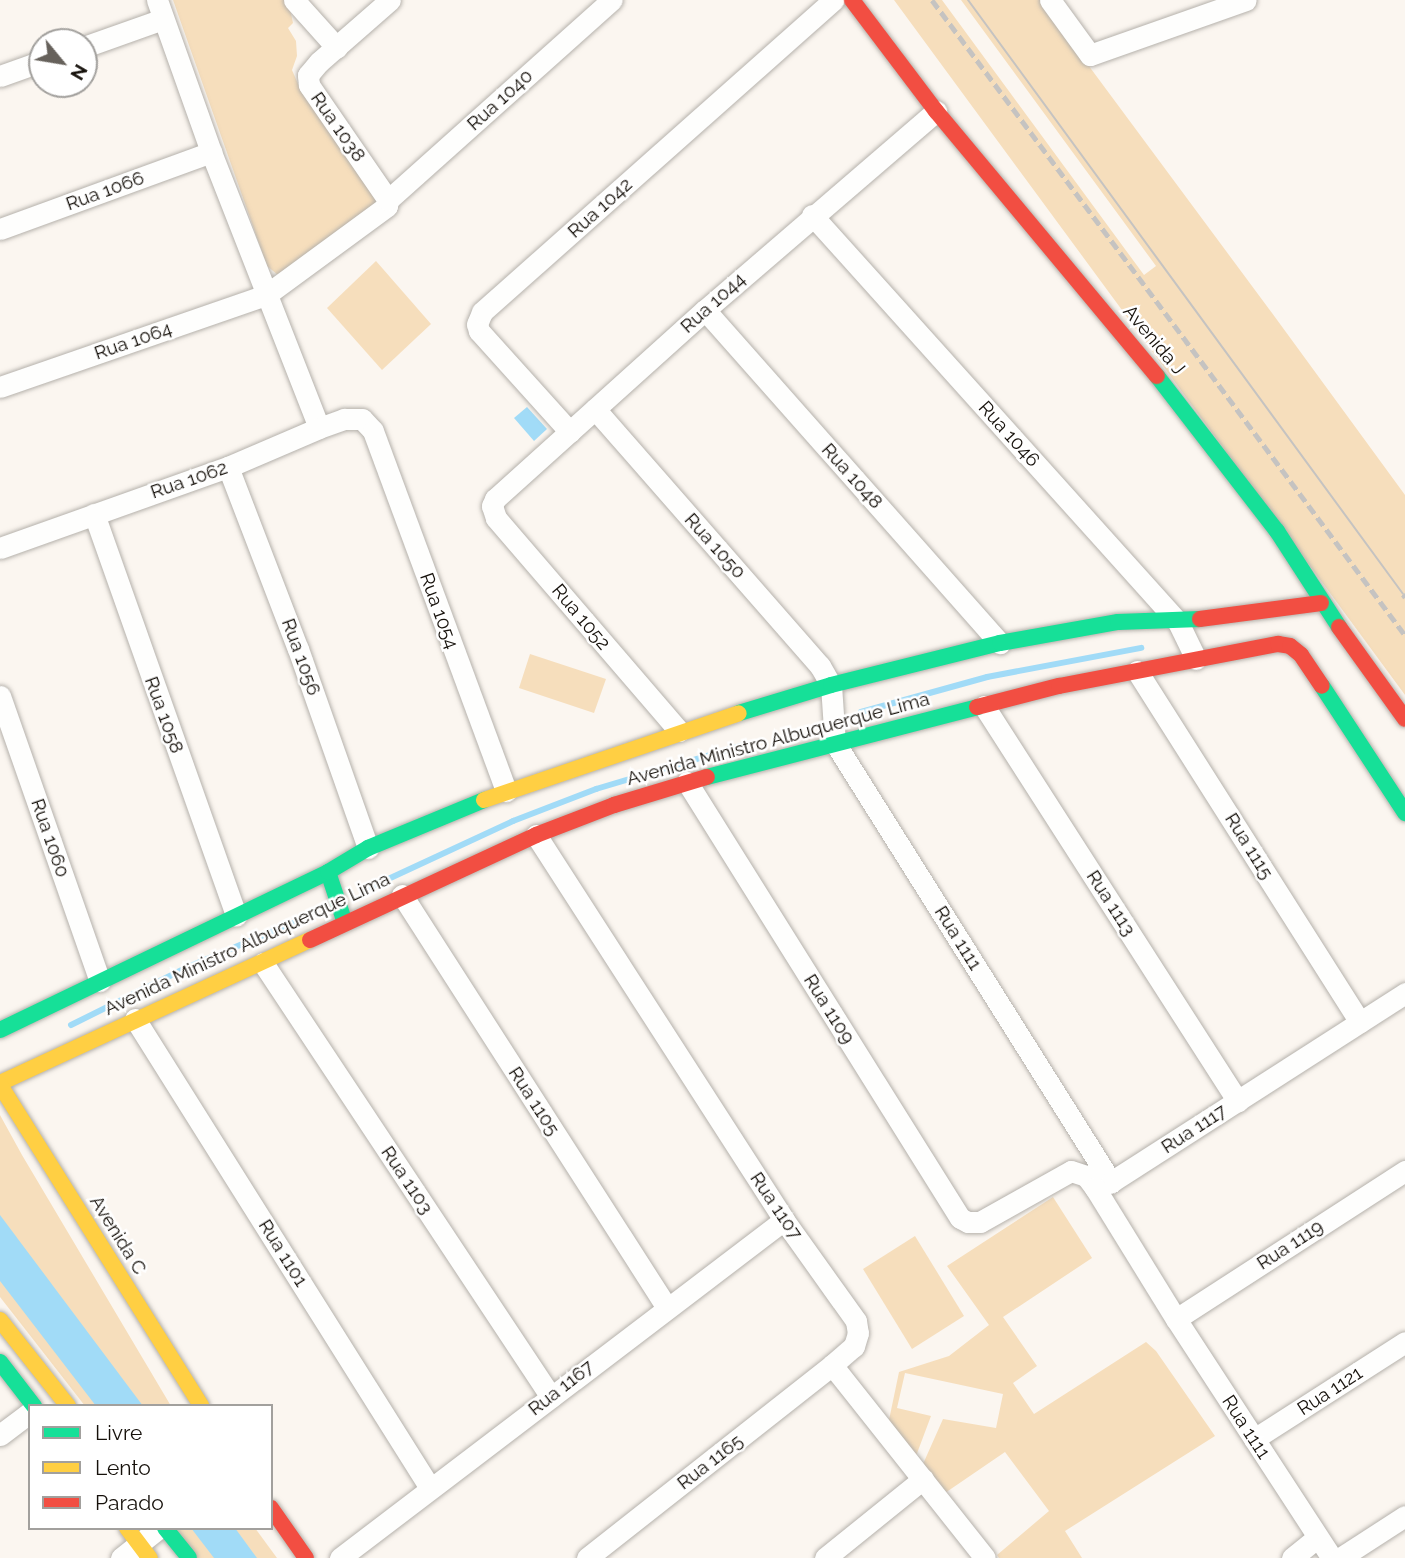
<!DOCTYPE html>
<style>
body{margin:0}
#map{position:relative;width:1405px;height:1558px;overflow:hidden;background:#fbf6f0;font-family:Raleway,sans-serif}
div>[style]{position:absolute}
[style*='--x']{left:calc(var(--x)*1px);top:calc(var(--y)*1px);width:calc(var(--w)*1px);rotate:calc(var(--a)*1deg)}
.green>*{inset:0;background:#f6debc}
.water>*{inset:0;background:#a1dbf7}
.stream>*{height:6px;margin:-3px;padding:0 3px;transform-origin:3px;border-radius:3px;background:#a1dbf7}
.roads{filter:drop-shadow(0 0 2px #b5b1ab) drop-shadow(0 0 2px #b5b1ab)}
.street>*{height:21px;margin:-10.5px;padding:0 10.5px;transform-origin:10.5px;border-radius:10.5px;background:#fefefd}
.fast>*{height:16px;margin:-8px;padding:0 8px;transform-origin:8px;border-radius:8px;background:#16e098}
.slow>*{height:16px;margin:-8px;padding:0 8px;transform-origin:8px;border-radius:8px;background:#ffcf43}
.jam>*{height:16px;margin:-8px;padding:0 8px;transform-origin:8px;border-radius:8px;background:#f24e42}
.tram>*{height:2px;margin:-1px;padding:0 1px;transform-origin:1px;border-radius:1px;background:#c5c3c1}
.rail>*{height:5px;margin-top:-2.5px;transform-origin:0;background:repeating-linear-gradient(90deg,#c5c3c1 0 10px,transparent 0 15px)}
span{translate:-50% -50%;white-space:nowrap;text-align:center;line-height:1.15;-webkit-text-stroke:5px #fff;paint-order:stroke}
.street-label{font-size:19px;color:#16110b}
.legend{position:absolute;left:28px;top:1404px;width:245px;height:126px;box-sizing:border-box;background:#fff;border:2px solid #a2a09d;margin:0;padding:9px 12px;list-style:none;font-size:21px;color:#16110b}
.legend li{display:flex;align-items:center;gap:14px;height:35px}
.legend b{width:35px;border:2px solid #a2a09d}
.north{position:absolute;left:28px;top:28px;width:70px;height:70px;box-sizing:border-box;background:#fff;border:2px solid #a2a09d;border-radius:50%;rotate:120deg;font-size:19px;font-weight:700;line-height:28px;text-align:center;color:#16110b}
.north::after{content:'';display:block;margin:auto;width:24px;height:32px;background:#66615b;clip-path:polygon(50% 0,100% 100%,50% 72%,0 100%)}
</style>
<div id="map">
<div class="green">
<div style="clip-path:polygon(173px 0,288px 0,293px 23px,288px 28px,296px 41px,297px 56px,292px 70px,298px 84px,378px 191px,376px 205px,278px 275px,267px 266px)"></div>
<div style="clip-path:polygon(894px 0,942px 0,1144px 275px,1156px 266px,961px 0,1040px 0,1269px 309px,1405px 495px,1405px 695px)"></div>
<div style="clip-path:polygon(376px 261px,431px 324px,382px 370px,327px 308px)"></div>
<div style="clip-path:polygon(530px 654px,606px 679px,594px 713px,519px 688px)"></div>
<div style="clip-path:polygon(0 1115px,22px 1155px,171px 1406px,85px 1406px,0 1297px)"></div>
<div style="clip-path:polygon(1053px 1197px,1092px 1258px,1003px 1317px,1037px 1366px,1013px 1383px,1034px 1414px,1146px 1342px,1156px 1351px,1215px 1436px,1065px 1531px,1082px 1558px,999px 1558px,997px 1555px,1049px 1511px,1005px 1452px,945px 1493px,923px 1464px,943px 1419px,996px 1428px,1003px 1394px,905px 1373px,897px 1408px,931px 1416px,916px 1456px,889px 1420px,899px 1372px,949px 1356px,989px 1325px,947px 1266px)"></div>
<div style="clip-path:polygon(915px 1236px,964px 1316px,912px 1349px,863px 1269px)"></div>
<div style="clip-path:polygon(161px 1528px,255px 1528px,277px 1558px,185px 1558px)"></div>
</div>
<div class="water">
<div style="clip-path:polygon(527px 407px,547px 429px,534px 441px,514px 418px)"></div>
<div style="clip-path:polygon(0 1215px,143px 1406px,96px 1406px,0 1281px)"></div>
<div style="clip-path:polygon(191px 1528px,235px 1528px,257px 1558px,214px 1558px)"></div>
</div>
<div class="stream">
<div style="--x:861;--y:712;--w:131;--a:-15.5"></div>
<div style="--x:987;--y:677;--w:157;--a:-10.7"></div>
<div style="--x:371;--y:887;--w:157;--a:-24.9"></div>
<div style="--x:513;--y:821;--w:89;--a:-21.1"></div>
<div style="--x:596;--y:789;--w:158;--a:-16.6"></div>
<div style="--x:71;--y:1025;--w:131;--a:-26.4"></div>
<div style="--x:188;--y:967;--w:113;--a:-22.9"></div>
</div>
<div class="roads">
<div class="street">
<div style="--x:157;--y:0;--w:161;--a:70.4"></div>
<div style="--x:211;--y:152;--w:296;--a:68.6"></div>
<div style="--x:294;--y:0;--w:64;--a:48.1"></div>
<div style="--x:1050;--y:0;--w:68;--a:54"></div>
<div style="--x:1090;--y:55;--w:165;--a:-19.4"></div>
<div style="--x:84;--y:47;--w:84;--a:-19.5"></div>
<div style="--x:0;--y:76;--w:45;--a:-19.7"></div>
<div style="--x:388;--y:200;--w:140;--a:-124.5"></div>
<div style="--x:309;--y:85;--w:10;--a:-96"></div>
<div style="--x:308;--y:75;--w:17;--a:-50"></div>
<div style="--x:319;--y:62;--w:94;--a:-41.1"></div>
<div style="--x:812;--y:215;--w:547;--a:48.04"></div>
<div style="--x:1178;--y:622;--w:41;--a:64.1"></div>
<div style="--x:0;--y:229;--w:225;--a:-20"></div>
<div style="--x:705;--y:310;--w:445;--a:48.5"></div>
<div style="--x:0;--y:387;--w:281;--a:-19.1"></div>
<div style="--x:266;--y:295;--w:150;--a:-36.3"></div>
<div style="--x:387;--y:206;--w:6;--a:-81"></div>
<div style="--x:388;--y:200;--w:300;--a:-41.8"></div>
<div style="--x:595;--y:409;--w:342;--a:48.8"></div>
<div style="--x:820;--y:666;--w:22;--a:60"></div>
<div style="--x:831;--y:685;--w:58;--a:86.1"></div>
<div style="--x:835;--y:743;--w:519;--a:57.84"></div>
<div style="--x:570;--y:432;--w:136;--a:-132"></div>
<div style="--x:479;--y:331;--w:7;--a:-106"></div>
<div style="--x:477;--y:324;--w:13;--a:-67"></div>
<div style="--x:482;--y:312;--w:470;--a:-41.6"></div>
<div style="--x:228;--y:467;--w:195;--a:69"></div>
<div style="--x:298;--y:649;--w:211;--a:70.6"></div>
<div style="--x:94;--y:514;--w:426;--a:70.5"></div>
<div style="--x:0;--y:548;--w:242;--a:-19.6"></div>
<div style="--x:228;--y:467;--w:99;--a:-23.2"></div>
<div style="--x:319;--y:428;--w:27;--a:-20"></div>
<div style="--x:344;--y:419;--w:18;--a:0"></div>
<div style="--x:362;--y:419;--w:16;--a:47"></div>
<div style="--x:373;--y:431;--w:384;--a:69.7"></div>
<div style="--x:1137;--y:671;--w:416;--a:57.6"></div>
<div style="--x:0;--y:696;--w:302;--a:70.7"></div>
<div style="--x:984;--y:706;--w:470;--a:57.3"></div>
<div style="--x:679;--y:731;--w:281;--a:-130.7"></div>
<div style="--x:496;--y:518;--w:13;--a:-108"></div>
<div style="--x:492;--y:506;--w:8;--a:-67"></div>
<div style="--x:495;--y:499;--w:283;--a:-42"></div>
<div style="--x:705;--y:310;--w:305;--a:-40.7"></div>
<div style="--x:687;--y:782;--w:514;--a:57.95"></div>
<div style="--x:960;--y:1218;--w:9;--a:27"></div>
<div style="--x:968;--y:1222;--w:12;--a:0"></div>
<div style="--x:980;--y:1222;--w:104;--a:-29.3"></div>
<div style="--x:1071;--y:1171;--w:16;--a:18"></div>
<div style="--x:1086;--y:1176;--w:15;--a:53"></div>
<div style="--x:1095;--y:1188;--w:17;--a:-21"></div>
<div style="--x:1111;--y:1182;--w:350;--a:-32.7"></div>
<div style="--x:536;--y:835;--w:458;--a:57.2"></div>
<div style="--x:784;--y:1220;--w:124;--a:54.5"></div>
<div style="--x:856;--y:1321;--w:12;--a:81"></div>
<div style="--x:858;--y:1333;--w:14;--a:107"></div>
<div style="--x:854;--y:1346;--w:29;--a:139"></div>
<div style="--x:832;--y:1365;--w:246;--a:51.6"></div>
<div style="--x:402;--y:895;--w:489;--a:57.3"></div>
<div style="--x:263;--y:963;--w:521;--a:56.43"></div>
<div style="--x:135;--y:1019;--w:554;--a:57.83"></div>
<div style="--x:1095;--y:1188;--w:154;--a:58.3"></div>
<div style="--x:1176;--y:1319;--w:285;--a:56.9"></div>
<div style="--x:1176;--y:1319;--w:273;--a:-32.9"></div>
<div style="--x:0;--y:1435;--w:38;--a:-37"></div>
<div style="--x:1254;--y:1439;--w:179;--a:-32.7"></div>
<div style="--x:121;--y:1558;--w:48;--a:-38.3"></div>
<div style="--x:340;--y:1558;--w:558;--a:-37.28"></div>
<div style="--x:587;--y:1558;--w:312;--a:-38.2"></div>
<div style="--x:825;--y:1558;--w:126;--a:-38.9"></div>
<div style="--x:1292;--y:1558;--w:32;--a:-39"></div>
<div style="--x:1340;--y:1558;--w:77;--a:-32.9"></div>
</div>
<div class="fast">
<div style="--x:1157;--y:376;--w:196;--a:52.3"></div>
<div style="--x:1277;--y:531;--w:114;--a:57.1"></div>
<div style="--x:1322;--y:686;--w:152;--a:56.8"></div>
<div style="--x:739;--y:713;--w:96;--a:-16.9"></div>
<div style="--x:831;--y:685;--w:174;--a:-14"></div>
<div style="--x:1000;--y:643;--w:120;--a:-10.1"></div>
<div style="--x:1118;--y:622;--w:82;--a:-2.1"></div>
<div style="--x:707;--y:777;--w:279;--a:-14.5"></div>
<div style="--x:328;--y:872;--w:54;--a:71.6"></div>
<div style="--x:0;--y:1030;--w:364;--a:-25.7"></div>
<div style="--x:328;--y:872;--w:47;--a:-31"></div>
<div style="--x:368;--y:848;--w:126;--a:-22.5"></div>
<div style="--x:0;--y:1362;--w:56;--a:52.3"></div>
<div style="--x:165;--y:1528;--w:38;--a:51"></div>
</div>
<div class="slow">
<div style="--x:484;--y:800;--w:269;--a:-18.8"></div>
<div style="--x:0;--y:1083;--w:341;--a:-24.8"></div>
<div style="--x:0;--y:1085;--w:379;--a:57.9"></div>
<div style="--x:0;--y:1320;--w:110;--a:51.7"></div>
<div style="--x:127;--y:1528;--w:38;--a:53"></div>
</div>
<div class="jam">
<div style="--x:852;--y:0;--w:139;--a:52.9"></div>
<div style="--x:936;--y:111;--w:345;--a:50.2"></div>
<div style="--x:1200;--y:619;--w:122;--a:-7.5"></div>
<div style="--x:1339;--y:627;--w:113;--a:54.3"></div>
<div style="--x:977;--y:707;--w:85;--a:-14.4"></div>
<div style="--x:1059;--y:686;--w:223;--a:-10.9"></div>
<div style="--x:1278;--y:644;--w:12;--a:9"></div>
<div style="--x:1290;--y:646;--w:14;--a:39"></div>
<div style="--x:1301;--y:655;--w:37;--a:56"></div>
<div style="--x:310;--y:940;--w:249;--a:-24.9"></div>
<div style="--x:536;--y:835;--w:84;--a:-21"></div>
<div style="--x:614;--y:805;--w:97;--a:-16.8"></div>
<div style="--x:271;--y:1508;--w:61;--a:55"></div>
</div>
</div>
<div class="tram">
<div style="--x:968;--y:0;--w:736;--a:53.78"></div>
</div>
<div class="rail">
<div style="--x:932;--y:0;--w:792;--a:53.32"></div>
<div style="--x:1403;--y:594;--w:4;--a:56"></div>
</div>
<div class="street-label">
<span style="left:500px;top:100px;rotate:-42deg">Rua 1040</span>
<span style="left:338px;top:127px;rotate:55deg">Rua 1038</span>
<span style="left:105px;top:191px;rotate:-20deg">Rua 1066</span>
<span style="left:600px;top:208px;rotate:-42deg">Rua 1042</span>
<span style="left:713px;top:303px;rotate:-42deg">Rua 1044</span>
<span style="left:1154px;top:340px;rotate:50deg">Avenida J</span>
<span style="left:133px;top:341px;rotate:-19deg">Rua 1064</span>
<span style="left:1009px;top:434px;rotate:48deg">Rua 1046</span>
<span style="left:852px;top:476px;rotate:48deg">Rua 1048</span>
<span style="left:189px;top:480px;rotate:-19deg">Rua 1062</span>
<span style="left:715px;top:546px;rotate:48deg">Rua 1050</span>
<span style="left:439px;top:611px;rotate:70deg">Rua 1054</span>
<span style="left:581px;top:617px;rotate:50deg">Rua 1052</span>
<span style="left:301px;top:657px;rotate:70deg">Rua 1056</span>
<span style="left:164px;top:715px;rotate:70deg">Rua 1058</span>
<span style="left:778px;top:739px;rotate:-15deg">Avenida Ministro Albuquerque Lima</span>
<span style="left:50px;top:838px;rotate:71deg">Rua 1060</span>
<span style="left:1249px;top:846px;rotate:58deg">Rua 1115</span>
<span style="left:1111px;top:903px;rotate:57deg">Rua 1113</span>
<span style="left:958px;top:938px;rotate:58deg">Rua 1111</span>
<span style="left:247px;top:944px;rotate:-25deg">Avenida Ministro Albuquerque Lima</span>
<span style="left:829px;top:1009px;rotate:58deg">Rua 1109</span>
<span style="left:534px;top:1101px;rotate:57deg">Rua 1105</span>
<span style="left:1194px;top:1129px;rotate:-33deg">Rua 1117</span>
<span style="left:407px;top:1180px;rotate:56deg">Rua 1103</span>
<span style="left:776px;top:1206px;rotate:56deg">Rua 1107</span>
<span style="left:118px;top:1235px;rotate:58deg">Avenida C</span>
<span style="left:1290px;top:1245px;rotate:-33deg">Rua 1119</span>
<span style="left:283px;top:1253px;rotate:58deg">Rua 1101</span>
<span style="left:561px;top:1388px;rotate:-38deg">Rua 1167</span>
<span style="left:1330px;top:1391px;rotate:-33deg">Rua 1121</span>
<span style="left:1246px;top:1427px;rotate:57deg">Rua 1111</span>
<span style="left:710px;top:1462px;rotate:-38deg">Rua 1165</span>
</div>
<ul class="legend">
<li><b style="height:9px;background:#16e098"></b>Livre</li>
<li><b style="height:9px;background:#ffcf43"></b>Lento</li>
<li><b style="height:9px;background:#f24e42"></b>Parado</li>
</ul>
<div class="north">N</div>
</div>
